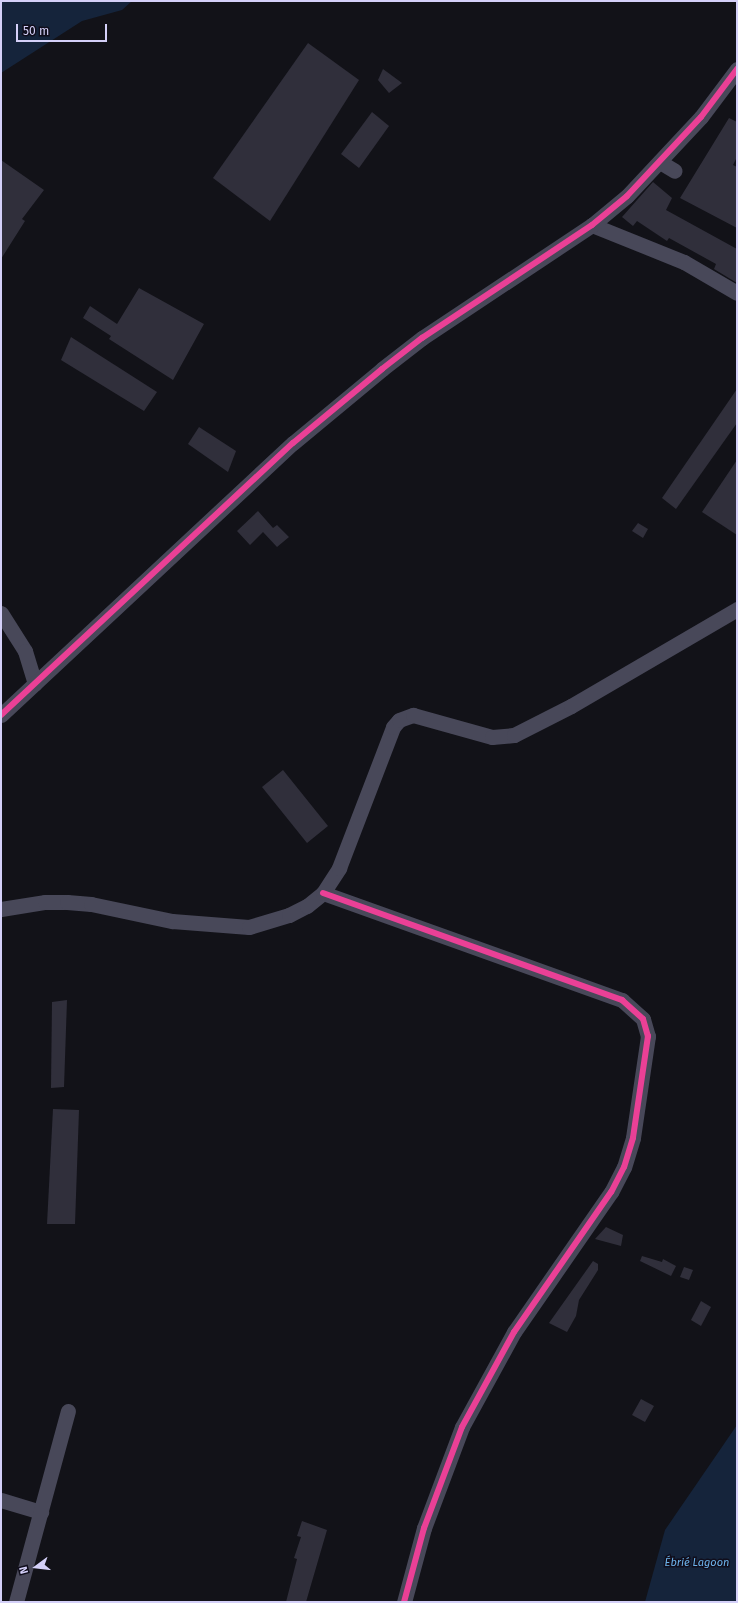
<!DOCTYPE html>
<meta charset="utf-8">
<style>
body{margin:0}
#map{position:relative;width:738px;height:1603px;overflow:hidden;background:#121218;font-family:"Fira Sans",sans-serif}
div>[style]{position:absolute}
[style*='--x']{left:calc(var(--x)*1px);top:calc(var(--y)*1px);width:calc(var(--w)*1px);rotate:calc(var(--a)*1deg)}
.water>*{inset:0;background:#15243b}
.building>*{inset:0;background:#302f3b}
.minor>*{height:15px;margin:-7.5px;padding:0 7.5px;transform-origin:7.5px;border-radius:7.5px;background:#484859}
.cycleway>*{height:6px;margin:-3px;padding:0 3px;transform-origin:3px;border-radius:3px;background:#ea4096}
span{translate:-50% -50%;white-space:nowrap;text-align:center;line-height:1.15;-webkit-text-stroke:3px #100e1c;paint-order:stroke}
.water-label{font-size:11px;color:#6cb2ea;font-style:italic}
.frame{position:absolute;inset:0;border:2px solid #d4d0f8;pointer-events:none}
.north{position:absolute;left:16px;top:1547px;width:40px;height:40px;-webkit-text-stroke:3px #100e1c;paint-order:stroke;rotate:255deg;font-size:11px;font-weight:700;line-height:16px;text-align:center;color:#d4d0f8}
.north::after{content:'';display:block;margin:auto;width:14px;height:18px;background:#d4d0f8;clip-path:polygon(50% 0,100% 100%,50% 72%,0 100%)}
.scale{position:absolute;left:16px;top:24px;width:91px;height:18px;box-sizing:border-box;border:2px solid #d4d0f8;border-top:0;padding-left:5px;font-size:12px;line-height:14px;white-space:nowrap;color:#d4d0f8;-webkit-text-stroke:3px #100e1c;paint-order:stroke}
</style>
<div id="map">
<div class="water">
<div style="clip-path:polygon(1px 1px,132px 1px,122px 10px,82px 21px,1px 73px)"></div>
<div style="clip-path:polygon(737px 1425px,737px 1602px,645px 1602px,665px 1530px)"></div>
</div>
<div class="building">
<div style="clip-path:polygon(308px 43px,359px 80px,270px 221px,213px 178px)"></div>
<div style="clip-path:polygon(383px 69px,402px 83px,389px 93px,378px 80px)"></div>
<div style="clip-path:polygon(372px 112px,389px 126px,359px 168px,341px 154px)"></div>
<div style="clip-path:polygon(729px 118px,737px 122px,737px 157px,733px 165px,737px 167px,737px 228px,680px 198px)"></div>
<div style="clip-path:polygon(1px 160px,44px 190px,22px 219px,25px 221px,1px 259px)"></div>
<div style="clip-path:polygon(653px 182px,672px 198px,666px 210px,737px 249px,737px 283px,714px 269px,716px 264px,669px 238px,667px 241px,637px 221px,633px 226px,622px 217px)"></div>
<div style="clip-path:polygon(139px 288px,204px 324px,173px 380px,109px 339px,111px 336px,83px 318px,90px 306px,117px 324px)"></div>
<div style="clip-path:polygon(71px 337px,157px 392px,144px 411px,61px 360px)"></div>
<div style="clip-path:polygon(737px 389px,737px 423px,676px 509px,662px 498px)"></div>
<div style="clip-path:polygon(199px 427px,236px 451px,228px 472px,188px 444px)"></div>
<div style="clip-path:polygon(737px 460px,737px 535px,702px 512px)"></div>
<div style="clip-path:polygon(258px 511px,273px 528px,277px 525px,289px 537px,277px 547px,263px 532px,250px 545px,237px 531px)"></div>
<div style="clip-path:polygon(638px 523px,648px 529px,643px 538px,632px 531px)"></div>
<div style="clip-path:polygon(283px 770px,328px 826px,307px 843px,262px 787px)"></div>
<div style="clip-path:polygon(67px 1000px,64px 1087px,51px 1088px,52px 1002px)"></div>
<div style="clip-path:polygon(53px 1109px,79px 1110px,75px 1224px,47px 1224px)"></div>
<div style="clip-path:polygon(606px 1227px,623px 1235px,621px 1246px,595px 1239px)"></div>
<div style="clip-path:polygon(642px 1256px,662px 1262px,663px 1259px,676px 1266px,671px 1276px,640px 1261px)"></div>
<div style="clip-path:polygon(593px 1261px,598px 1264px,598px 1270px,579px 1300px,576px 1316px,567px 1332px,549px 1323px)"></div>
<div style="clip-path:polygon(684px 1267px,693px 1270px,689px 1280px,680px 1277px)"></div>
<div style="clip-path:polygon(701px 1301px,711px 1307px,701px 1326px,691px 1320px)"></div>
<div style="clip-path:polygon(641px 1399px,654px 1406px,645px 1422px,632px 1415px)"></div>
<div style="clip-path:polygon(302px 1521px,327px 1530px,306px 1602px,286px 1602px,297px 1559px,294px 1558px,301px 1537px,297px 1536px)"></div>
</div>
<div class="minor">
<div style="--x:660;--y:162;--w:17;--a:31"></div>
<div style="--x:592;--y:225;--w:99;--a:21.9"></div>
<div style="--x:684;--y:262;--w:61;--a:30.3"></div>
<div style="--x:1;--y:613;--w:45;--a:57.7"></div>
<div style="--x:25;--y:651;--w:34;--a:73"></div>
<div style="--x:1;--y:715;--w:399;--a:-43"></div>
<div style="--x:293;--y:443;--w:116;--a:-39.7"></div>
<div style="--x:382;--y:369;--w:51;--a:-37.8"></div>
<div style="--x:422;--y:338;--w:204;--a:-33.6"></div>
<div style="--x:592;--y:225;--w:45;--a:-39.6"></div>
<div style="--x:627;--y:196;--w:108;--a:-46.9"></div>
<div style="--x:701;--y:117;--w:60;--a:-53.1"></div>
<div style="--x:323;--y:893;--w:318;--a:19.7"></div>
<div style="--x:622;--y:1000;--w:28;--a:42"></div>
<div style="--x:643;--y:1019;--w:18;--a:74"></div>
<div style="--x:648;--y:1036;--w:103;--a:98.4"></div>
<div style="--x:633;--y:1138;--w:30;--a:107"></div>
<div style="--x:624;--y:1167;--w:28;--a:117"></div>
<div style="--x:611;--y:1192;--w:170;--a:124.7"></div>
<div style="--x:514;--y:1332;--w:108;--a:118.7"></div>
<div style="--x:462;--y:1427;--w:108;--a:110.6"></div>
<div style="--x:424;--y:1528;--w:77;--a:105.1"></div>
<div style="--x:1;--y:909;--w:45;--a:-9"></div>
<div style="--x:45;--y:902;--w:22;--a:0"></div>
<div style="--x:67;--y:902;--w:24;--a:5"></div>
<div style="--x:91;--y:904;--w:83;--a:11.9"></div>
<div style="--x:172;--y:921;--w:77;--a:4.5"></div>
<div style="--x:249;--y:927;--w:42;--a:-16.7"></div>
<div style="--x:289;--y:915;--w:20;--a:-27"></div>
<div style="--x:307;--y:906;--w:21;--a:-39"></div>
<div style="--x:323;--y:893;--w:30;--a:-57"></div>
<div style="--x:339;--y:868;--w:151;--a:-69"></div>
<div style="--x:393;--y:727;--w:9;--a:-49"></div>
<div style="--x:399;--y:720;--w:15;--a:-20"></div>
<div style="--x:413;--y:715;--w:82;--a:15.6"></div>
<div style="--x:492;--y:737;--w:22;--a:-5"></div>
<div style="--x:514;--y:735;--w:64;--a:-27"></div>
<div style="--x:571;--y:706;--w:192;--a:-30.3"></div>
<div style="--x:1;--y:1500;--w:42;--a:16.7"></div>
<div style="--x:16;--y:1602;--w:198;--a:-74.8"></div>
</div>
<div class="cycleway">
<div style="--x:1;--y:715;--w:399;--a:-43"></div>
<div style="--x:293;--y:443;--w:116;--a:-39.7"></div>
<div style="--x:382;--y:369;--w:51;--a:-37.8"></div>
<div style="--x:422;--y:338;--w:204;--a:-33.6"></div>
<div style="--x:592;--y:225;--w:45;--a:-39.6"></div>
<div style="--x:627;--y:196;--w:108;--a:-46.9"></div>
<div style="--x:701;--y:117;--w:60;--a:-53.1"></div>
<div style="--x:323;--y:893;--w:318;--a:19.7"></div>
<div style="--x:622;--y:1000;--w:28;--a:42"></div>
<div style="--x:643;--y:1019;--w:18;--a:74"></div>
<div style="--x:648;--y:1036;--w:103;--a:98.4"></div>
<div style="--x:633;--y:1138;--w:30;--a:107"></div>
<div style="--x:624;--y:1167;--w:28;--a:117"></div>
<div style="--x:611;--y:1192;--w:170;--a:124.7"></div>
<div style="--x:514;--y:1332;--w:108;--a:118.7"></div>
<div style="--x:462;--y:1427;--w:108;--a:110.6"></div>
<div style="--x:424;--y:1528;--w:77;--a:105.1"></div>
</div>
<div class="water-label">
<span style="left:697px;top:1563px">Ébrié Lagoon</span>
</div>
<div class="frame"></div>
<div class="north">N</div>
<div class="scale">50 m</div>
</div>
